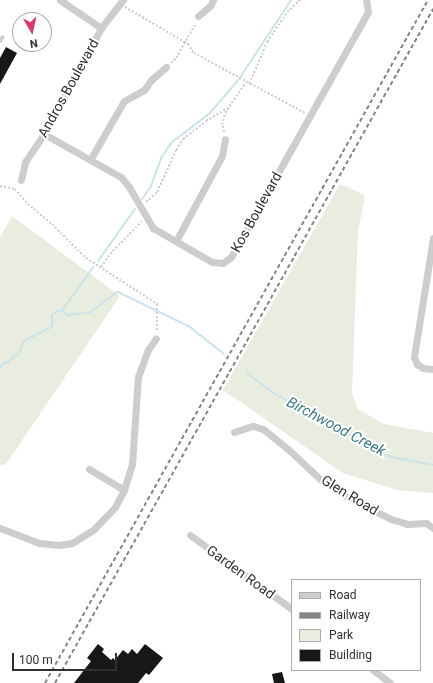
<!DOCTYPE html>
<style>
body{margin:0}
#map{position:relative;width:433px;height:683px;overflow:hidden;background:#fff;font-family:Roboto,sans-serif}
div>[style]{position:absolute}
[style*='--x']{left:calc(var(--x)*1px);top:calc(var(--y)*1px);width:calc(var(--w)*1px);rotate:calc(var(--a)*1deg)}
.green>*{inset:0;background:#e9eddf}
.stream>*{height:2px;margin:-1px;padding:0 1px;transform-origin:1px;border-radius:1px;background:#c9e4ea}
.building>*{inset:0;background:#171717}
.path>*{height:1.5px;margin-top:-0.75px;transform-origin:0;background:repeating-linear-gradient(90deg,#cdcdcd 0 2px,transparent 0 4px)}
.service>*{height:3.5px;margin:-1.75px;padding:0 1.75px;transform-origin:1.75px;border-radius:1.75px;background:#cdcdcd}
.minor>*{height:7px;margin:-3.5px;padding:0 3.5px;transform-origin:3.5px;border-radius:3.5px;background:#cdcdcd}
.rail>*{height:2px;margin-top:-1px;transform-origin:0;background:repeating-linear-gradient(90deg,#858585 0 4px,transparent 0 7px)}
span{translate:-50% -50%;white-space:nowrap;text-align:center;line-height:1.15;-webkit-text-stroke:4px #fff;paint-order:stroke}
.street-label{font-size:14px;color:#303030}
.water-label{font-size:15px;color:#3e7d8b;font-style:italic}
.legend{position:absolute;left:291px;top:579px;width:130px;height:92px;box-sizing:border-box;background:#fff;border:1px solid #acacac;margin:0;padding:5px 7px;list-style:none;font-size:12px;color:#303030}
.legend li{display:flex;align-items:center;gap:8px;height:20px}
.legend b{width:20px;border:1px solid #acacac}
.north{position:absolute;left:12px;top:12px;width:40px;height:40px;box-sizing:border-box;background:#fff;border:1px solid #acacac;border-radius:50%;rotate:171deg;font-size:11px;font-weight:700;line-height:16px;text-align:center;color:#303030}
.north::after{content:'';display:block;margin:auto;width:14px;height:18px;background:#e03969;clip-path:polygon(50% 0,100% 100%,50% 72%,0 100%)}
.scale{position:absolute;left:12px;top:653px;width:105px;height:18px;box-sizing:border-box;border:2px solid #303030;border-top:0;padding-left:5px;font-size:12px;line-height:14px;white-space:nowrap;color:#303030;-webkit-text-stroke:3px #fff;paint-order:stroke}
</style>
<div id="map">
<div class="green">
<div style="clip-path:polygon(340px 184px,365px 195px,358px 231px,352px 394px,358px 409px,384px 424px,433px 433px,433px 493px,397px 490px,343px 473px,223px 390px)"></div>
<div style="clip-path:polygon(12px 216px,120px 296px,6px 464px,0 465px,0 237px)"></div>
</div>
<div class="stream">
<div style="--x:142;--y:199;--w:16;--a:-55"></div>
<div style="--x:151;--y:186;--w:30;--a:-70"></div>
<div style="--x:161;--y:158;--w:18;--a:-56"></div>
<div style="--x:171;--y:143;--w:49;--a:-37.6"></div>
<div style="--x:210;--y:113;--w:45;--a:-49.5"></div>
<div style="--x:239;--y:79;--w:95;--a:-56.6"></div>
<div style="--x:98;--y:261;--w:64;--a:-54.6"></div>
<div style="--x:62;--y:311;--w:54;--a:-54.8"></div>
<div style="--x:0;--y:369;--w:7;--a:-63"></div>
<div style="--x:3;--y:363;--w:5;--a:-11"></div>
<div style="--x:8;--y:362;--w:8;--a:-45"></div>
<div style="--x:14;--y:356;--w:4;--a:-14"></div>
<div style="--x:18;--y:355;--w:15;--a:-67"></div>
<div style="--x:24;--y:341;--w:31;--a:-27"></div>
<div style="--x:52;--y:327;--w:12;--a:-90"></div>
<div style="--x:52;--y:315;--w:6;--a:-39"></div>
<div style="--x:57;--y:311;--w:5;--a:0"></div>
<div style="--x:62;--y:311;--w:6;--a:39"></div>
<div style="--x:67;--y:315;--w:23;--a:-7"></div>
<div style="--x:90;--y:312;--w:34;--a:-36"></div>
<div style="--x:118;--y:292;--w:80;--a:25.9"></div>
<div style="--x:190;--y:327;--w:43;--a:38.5"></div>
<div style="--x:247;--y:373;--w:35;--a:37"></div>
<div style="--x:275;--y:394;--w:128;--a:29"></div>
<div style="--x:387;--y:456;--w:47;--a:11.1"></div>
</div>
<div class="building">
<div style="clip-path:polygon(6px 47px,17px 53px,0 84px,0 58px)"></div>
<div style="clip-path:polygon(98px 644px,104px 649px,102px 652px,111px 660px,113px 658px,115px 660px,123px 650px,128px 654px,132px 649px,137px 654px,145px 644px,163px 658px,149px 675px,146px 673px,138px 683px,74px 683px,91px 661px,87px 658px)"></div>
<div style="clip-path:polygon(282px 672px,285px 683px,274px 683px,272px 674px)"></div>
</div>
<div class="path">
<div style="--x:125;--y:7;--w:73;--a:30.4"></div>
<div style="--x:188;--y:44;--w:11;--a:56"></div>
<div style="--x:194;--y:53;--w:126;--a:28.4"></div>
<div style="--x:171;--y:63;--w:7;--a:-45"></div>
<div style="--x:176;--y:58;--w:40;--a:-60.3"></div>
<div style="--x:249;--y:84;--w:46;--a:-66.8"></div>
<div style="--x:267;--y:42;--w:36;--a:-56"></div>
<div style="--x:287;--y:12;--w:18;--a:-43"></div>
<div style="--x:224;--y:132;--w:7;--a:-106"></div>
<div style="--x:222;--y:125;--w:12;--a:-76"></div>
<div style="--x:225;--y:113;--w:37;--a:-56"></div>
<div style="--x:0;--y:186;--w:15;--a:11"></div>
<div style="--x:15;--y:189;--w:20;--a:49"></div>
<div style="--x:28;--y:204;--w:35;--a:40"></div>
<div style="--x:55;--y:227;--w:44;--a:45"></div>
<div style="--x:86;--y:258;--w:85;--a:32.9"></div>
<div style="--x:157;--y:304;--w:27;--a:90"></div>
<div style="--x:146;--y:202;--w:15;--a:-42"></div>
<div style="--x:157;--y:192;--w:46;--a:-65.7"></div>
<div style="--x:176;--y:150;--w:13;--a:-58"></div>
<div style="--x:183;--y:139;--w:29;--a:-38"></div>
<div style="--x:206;--y:121;--w:27;--a:-31"></div>
<div style="--x:101;--y:267;--w:16;--a:-55"></div>
<div style="--x:110;--y:254;--w:45;--a:-45.9"></div>
</div>
<div class="service">
<div style="--x:0;--y:41;--w:4;--a:-56"></div>
</div>
<div class="minor">
<div style="--x:60;--y:0;--w:50;--a:34.3"></div>
<div style="--x:198;--y:16;--w:16;--a:-40"></div>
<div style="--x:210;--y:6;--w:7;--a:-63"></div>
<div style="--x:44;--y:134;--w:88;--a:29.2"></div>
<div style="--x:121;--y:177;--w:13;--a:51"></div>
<div style="--x:129;--y:187;--w:48;--a:59.7"></div>
<div style="--x:153;--y:228;--w:68;--a:30"></div>
<div style="--x:212;--y:262;--w:11;--a:5"></div>
<div style="--x:223;--y:263;--w:10;--a:-37"></div>
<div style="--x:231;--y:257;--w:281;--a:-60.8"></div>
<div style="--x:368;--y:12;--w:12;--a:-99"></div>
<div style="--x:90;--y:160;--w:68;--a:-60"></div>
<div style="--x:124;--y:101;--w:23;--a:-29"></div>
<div style="--x:144;--y:90;--w:12;--a:-55"></div>
<div style="--x:151;--y:80;--w:20;--a:-41"></div>
<div style="--x:21;--y:180;--w:18;--a:-77"></div>
<div style="--x:25;--y:162;--w:34;--a:-56"></div>
<div style="--x:44;--y:134;--w:120;--a:-61.7"></div>
<div style="--x:101;--y:28;--w:36;--a:-52"></div>
<div style="--x:433;--y:238;--w:121;--a:99.1"></div>
<div style="--x:414;--y:357;--w:8;--a:67"></div>
<div style="--x:417;--y:364;--w:7;--a:34"></div>
<div style="--x:423;--y:368;--w:10;--a:6"></div>
<div style="--x:176;--y:241;--w:97;--a:-61.6"></div>
<div style="--x:222;--y:156;--w:17;--a:-80"></div>
<div style="--x:234;--y:432;--w:20;--a:-18"></div>
<div style="--x:253;--y:426;--w:10;--a:17"></div>
<div style="--x:263;--y:429;--w:33;--a:39"></div>
<div style="--x:289;--y:450;--w:42;--a:43.1"></div>
<div style="--x:320;--y:479;--w:30;--a:34"></div>
<div style="--x:345;--y:496;--w:51;--a:26.6"></div>
<div style="--x:391;--y:519;--w:17;--a:17"></div>
<div style="--x:407;--y:524;--w:19;--a:-3"></div>
<div style="--x:426;--y:523;--w:9;--a:36"></div>
<div style="--x:89;--y:469;--w:41;--a:31"></div>
<div style="--x:0;--y:528;--w:42;--a:21"></div>
<div style="--x:39;--y:543;--w:20;--a:6"></div>
<div style="--x:59;--y:545;--w:13;--a:-9"></div>
<div style="--x:72;--y:543;--w:26;--a:-32"></div>
<div style="--x:94;--y:529;--w:30;--a:-46"></div>
<div style="--x:115;--y:507;--w:19;--a:-62"></div>
<div style="--x:124;--y:490;--w:27;--a:-73"></div>
<div style="--x:132;--y:464;--w:87;--a:-86.1"></div>
<div style="--x:138;--y:377;--w:29;--a:-70"></div>
<div style="--x:148;--y:350;--w:14;--a:-56"></div>
<div style="--x:190;--y:535;--w:126;--a:36"></div>
<div style="--x:373;--y:670;--w:21;--a:37"></div>
</div>
<div class="rail">
<div style="--x:45;--y:683;--w:783;--a:-60.72"></div>
<div style="--x:55;--y:683;--w:773;--a:-60.71"></div>
</div>
<div class="street-label">
<span style="left:68px;top:88px;rotate:-61deg">Andros Boulevard</span>
<span style="left:256px;top:212px;rotate:-61deg">Kos Boulevard</span>
<span style="left:350px;top:495px;rotate:31deg">Glen Road</span>
<span style="left:241px;top:572px;rotate:36deg">Garden Road</span>
</div>
<div class="water-label">
<span style="left:336px;top:427px;rotate:28deg">Birchwood Creek</span>
</div>
<ul class="legend">
<li><b style="height:5px;background:#cdcdcd"></b>Road</li>
<li><b style="height:5px;background:#858585"></b>Railway</li>
<li><b style="height:11px;background:#e9eddf"></b>Park</li>
<li><b style="height:11px;background:#171717"></b>Building</li>
</ul>
<div class="north">N</div>
<div class="scale">100 m</div>
</div>
